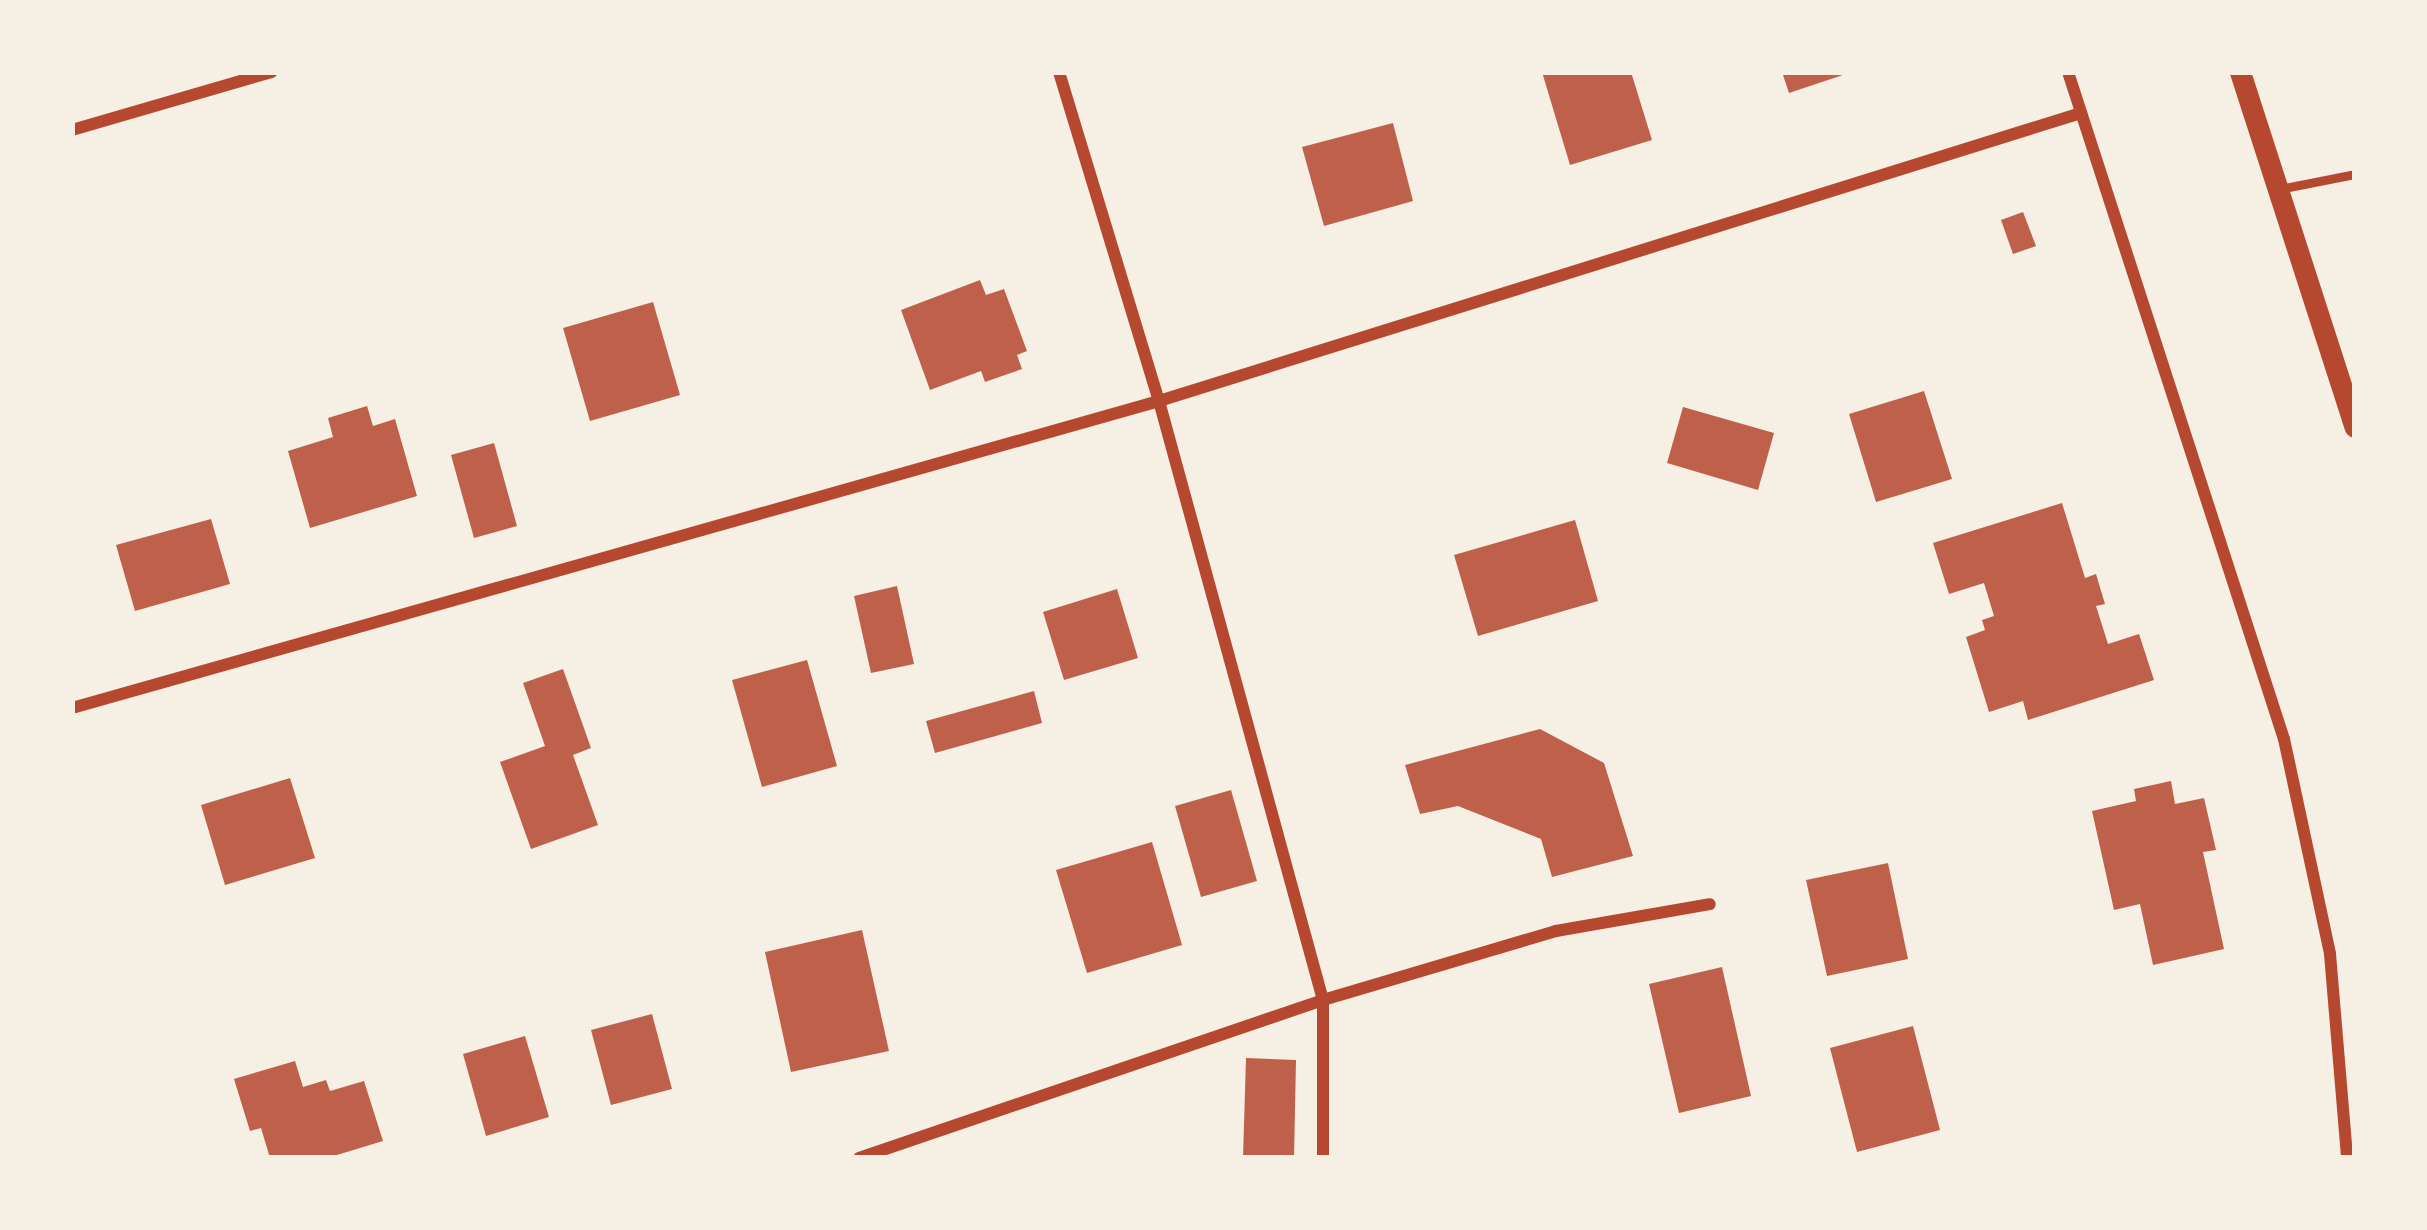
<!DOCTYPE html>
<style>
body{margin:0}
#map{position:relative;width:2427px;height:1230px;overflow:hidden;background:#f6efe4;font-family:"Roboto Condensed",sans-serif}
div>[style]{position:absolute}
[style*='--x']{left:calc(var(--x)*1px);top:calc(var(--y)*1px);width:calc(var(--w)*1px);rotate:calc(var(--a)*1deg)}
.building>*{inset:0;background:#bf614a}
.service>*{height:9px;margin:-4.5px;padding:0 4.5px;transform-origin:4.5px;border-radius:4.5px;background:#b5482f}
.minor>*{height:12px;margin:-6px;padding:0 6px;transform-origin:6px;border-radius:6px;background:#b5482f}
.tertiary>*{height:21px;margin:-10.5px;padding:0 10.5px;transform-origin:10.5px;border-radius:10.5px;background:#b5482f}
span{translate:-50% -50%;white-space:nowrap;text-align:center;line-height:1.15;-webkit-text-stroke:9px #f6efe4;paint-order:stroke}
.frame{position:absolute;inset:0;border:75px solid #f6efe4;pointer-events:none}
</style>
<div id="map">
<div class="building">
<div style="clip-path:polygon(1542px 72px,1631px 72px,1652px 140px,1570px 165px)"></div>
<div style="clip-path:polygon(1782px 72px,1849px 72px,1849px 73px,1789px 93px)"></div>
<div style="clip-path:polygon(1393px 123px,1413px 201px,1324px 226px,1302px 147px)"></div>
<div style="clip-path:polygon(2023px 212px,2036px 246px,2013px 254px,2001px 220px)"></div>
<div style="clip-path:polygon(980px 280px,986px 295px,1004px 289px,1027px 351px,1017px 355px,1022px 369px,985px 382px,981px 371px,930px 390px,901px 310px)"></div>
<div style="clip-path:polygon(653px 302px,680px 395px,590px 421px,563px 328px)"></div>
<div style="clip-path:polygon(1924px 391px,1952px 479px,1876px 502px,1849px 414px)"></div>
<div style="clip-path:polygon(367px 406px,373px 426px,395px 419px,417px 496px,310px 528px,288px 451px,333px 437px,328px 418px)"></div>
<div style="clip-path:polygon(1683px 407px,1774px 433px,1758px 490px,1667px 463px)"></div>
<div style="clip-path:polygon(494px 443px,517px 526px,474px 538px,451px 455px)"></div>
<div style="clip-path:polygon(2062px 503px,2085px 578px,2096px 574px,2105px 604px,2096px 606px,2108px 644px,2139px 634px,2154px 680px,2028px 720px,2023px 701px,1989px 712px,1966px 637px,1985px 630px,1982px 620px,1994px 616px,1984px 583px,1949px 594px,1933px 543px)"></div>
<div style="clip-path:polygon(211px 519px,230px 584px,135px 611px,116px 545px)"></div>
<div style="clip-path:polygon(1575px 520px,1598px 601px,1478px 636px,1454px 555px)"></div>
<div style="clip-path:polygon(897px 586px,914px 664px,871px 673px,854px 596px)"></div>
<div style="clip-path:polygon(1117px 589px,1138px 658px,1064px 680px,1043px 612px)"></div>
<div style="clip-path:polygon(807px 660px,837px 766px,762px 787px,732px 680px)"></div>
<div style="clip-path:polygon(563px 669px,591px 748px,573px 755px,598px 825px,531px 849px,500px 762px,545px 746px,523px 683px)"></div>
<div style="clip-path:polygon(1034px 691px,1042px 723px,935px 753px,926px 721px)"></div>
<div style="clip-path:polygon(1540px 729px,1604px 763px,1633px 856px,1552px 877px,1541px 839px,1458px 806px,1420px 814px,1405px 765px)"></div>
<div style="clip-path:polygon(290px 778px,315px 858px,225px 885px,201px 805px)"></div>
<div style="clip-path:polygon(2171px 781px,2175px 804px,2204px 798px,2216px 850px,2203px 852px,2224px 949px,2153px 965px,2140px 904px,2114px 910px,2092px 811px,2136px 801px,2134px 789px)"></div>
<div style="clip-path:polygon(1231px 790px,1257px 881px,1201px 897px,1175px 806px)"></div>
<div style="clip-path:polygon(1152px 842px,1182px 945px,1087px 973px,1056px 870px)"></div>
<div style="clip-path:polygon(1888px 863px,1908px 959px,1827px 976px,1806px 880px)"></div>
<div style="clip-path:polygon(862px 930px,889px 1051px,791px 1072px,765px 952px)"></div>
<div style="clip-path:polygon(1722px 967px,1751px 1096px,1679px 1113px,1649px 984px)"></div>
<div style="clip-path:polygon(652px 1014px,672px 1089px,611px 1105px,591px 1030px)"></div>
<div style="clip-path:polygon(1913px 1026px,1940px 1130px,1857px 1152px,1830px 1048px)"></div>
<div style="clip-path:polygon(525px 1036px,549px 1117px,486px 1136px,463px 1054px)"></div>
<div style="clip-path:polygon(1246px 1058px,1296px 1060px,1294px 1158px,1243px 1158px)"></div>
<div style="clip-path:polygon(295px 1061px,303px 1087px,326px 1080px,330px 1091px,364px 1081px,383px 1141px,327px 1158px,270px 1158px,261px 1128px,250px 1131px,234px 1079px)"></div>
</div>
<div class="service">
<div style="--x:2279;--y:189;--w:77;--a:-11.2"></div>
</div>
<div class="minor">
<div style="--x:1059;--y:72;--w:344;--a:73.1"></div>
<div style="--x:1159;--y:401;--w:621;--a:74.69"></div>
<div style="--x:1323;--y:1000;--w:158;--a:90"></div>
<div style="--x:2068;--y:72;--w:701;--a:72.06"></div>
<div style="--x:2284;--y:739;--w:220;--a:77.9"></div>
<div style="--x:2330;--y:954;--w:205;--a:85.2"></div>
<div style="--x:72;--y:130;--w:208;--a:-16.2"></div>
<div style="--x:72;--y:708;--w:1130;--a:-15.77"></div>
<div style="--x:1159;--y:401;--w:966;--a:-17.35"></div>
<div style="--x:859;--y:1158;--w:490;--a:-18.8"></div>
<div style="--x:1323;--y:1000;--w:243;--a:-16.5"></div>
<div style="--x:1556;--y:931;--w:156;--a:-9.9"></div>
</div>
<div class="tertiary">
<div style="--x:2240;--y:72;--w:373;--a:72.1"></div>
</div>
<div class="frame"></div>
</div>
